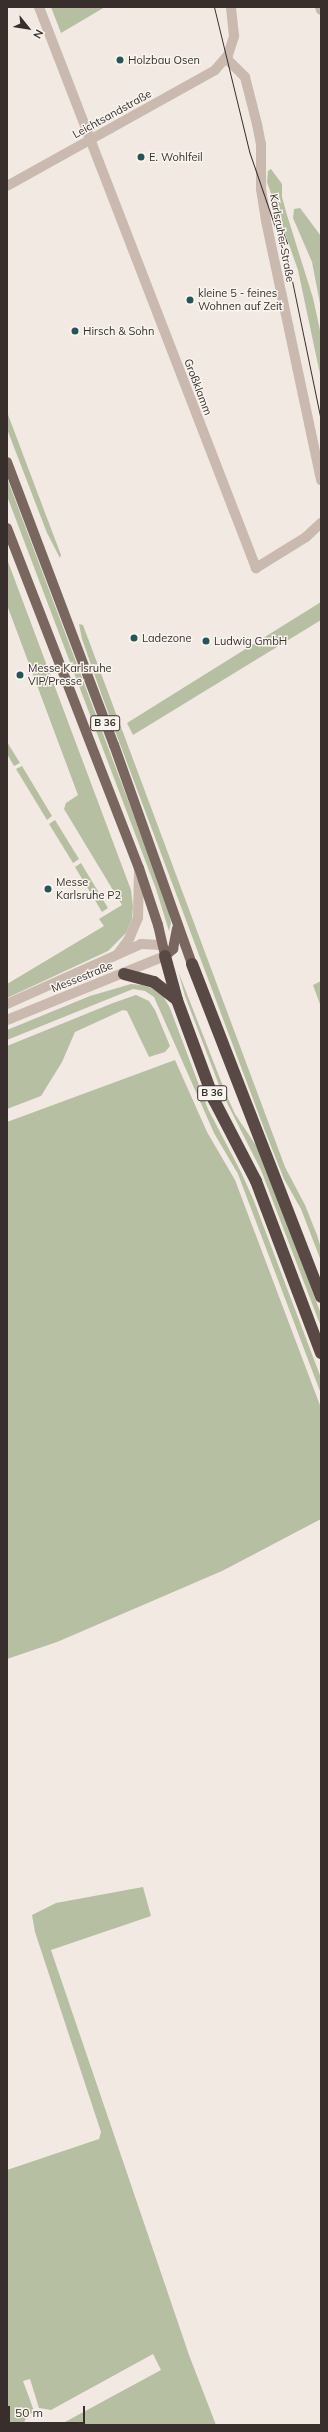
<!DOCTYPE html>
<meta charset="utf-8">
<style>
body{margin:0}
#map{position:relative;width:328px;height:2432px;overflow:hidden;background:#f1e9e2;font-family:Mulish,sans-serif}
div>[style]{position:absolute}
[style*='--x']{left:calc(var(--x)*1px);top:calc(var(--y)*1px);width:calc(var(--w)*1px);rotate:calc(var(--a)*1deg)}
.green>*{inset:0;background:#b7bfa3}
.minor>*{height:10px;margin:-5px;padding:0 5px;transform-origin:5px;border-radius:5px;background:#c9b9ae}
.major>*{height:10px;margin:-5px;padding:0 5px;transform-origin:5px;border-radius:5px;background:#79665f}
.highway>*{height:12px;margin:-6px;padding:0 6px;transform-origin:6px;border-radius:6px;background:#584944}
.tram>*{height:1px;margin:-0.5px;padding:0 0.5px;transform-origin:0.5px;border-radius:0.5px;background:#382f2c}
.dots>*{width:11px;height:11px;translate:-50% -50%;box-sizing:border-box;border:2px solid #f9f4ee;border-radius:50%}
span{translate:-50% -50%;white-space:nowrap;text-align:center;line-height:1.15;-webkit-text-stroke:3px #f9f4ee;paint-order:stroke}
.shield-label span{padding:1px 3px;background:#f9f4ee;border:1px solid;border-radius:3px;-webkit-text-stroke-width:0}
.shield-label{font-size:10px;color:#382f2c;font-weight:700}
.poi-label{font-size:11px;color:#382f2c}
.left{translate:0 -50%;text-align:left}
.street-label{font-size:11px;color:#382f2c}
.frame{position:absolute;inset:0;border:8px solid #382f2c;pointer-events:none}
.north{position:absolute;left:8px;top:8px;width:40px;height:40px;-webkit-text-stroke:3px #f9f4ee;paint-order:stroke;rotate:120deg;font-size:11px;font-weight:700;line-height:16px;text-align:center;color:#382f2c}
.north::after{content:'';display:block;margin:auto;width:14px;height:18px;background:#382f2c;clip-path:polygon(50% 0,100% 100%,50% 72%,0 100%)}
.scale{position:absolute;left:8px;top:2406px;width:77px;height:18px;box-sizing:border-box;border:2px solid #382f2c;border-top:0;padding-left:5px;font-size:12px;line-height:14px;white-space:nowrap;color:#382f2c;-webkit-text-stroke:3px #f9f4ee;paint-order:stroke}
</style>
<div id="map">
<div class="green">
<div style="clip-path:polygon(51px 7px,105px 7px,61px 33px)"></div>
<div style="clip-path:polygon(271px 169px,282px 184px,282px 197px,287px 215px,313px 298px,321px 335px,321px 379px,298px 270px,267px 182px,268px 171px)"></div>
<div style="clip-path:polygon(300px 208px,321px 236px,321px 309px,312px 262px,293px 218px,294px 209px)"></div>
<div style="clip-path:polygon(7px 412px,61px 555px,60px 558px,47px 533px,7px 429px)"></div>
<div style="clip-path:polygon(7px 478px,168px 907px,171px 923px,169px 931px,156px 889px,7px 496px)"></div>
<div style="clip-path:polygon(7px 559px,131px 890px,133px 906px,132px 919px,126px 933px,108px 951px,7px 998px,7px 984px,104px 926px,99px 919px,122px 905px,64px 809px,66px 803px,78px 795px,7px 605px)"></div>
<div style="clip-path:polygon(321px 602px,321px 620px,133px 735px,127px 723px)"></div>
<div style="clip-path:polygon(79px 624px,83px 625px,285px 1167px,305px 1205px,317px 1235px,321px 1248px,321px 1261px,301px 1209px,284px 1179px,265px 1131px,102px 696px,82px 639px)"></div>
<div style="clip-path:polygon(7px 742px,20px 763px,14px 766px,7px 754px)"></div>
<div style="clip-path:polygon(22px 766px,52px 816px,47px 820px,16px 769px)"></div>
<div style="clip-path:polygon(55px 820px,79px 859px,73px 863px,49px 824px)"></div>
<div style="clip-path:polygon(81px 863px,108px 908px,102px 912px,75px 867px)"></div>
<div style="clip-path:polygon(178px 971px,226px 1094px,235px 1114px,259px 1150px,321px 1314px,321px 1327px,261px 1170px,222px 1093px,185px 996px)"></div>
<div style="clip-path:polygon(321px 981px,321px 1007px,313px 985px)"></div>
<div style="clip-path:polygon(131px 984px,142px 985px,152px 988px,163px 996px,170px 1008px,208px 1109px,241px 1172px,254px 1201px,321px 1378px,321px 1394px,238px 1174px,214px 1133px,154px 997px,145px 991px,133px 989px,7px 1040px,7px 1030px,90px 996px)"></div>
<div style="clip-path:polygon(136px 995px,149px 1001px,155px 1010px,170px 1046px,165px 1052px,149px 1057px,127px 1011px,123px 1010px,75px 1032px,62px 1062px,41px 1096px,7px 1109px,7px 1046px,113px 1003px)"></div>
<div style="clip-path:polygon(175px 1060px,207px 1132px,235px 1180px,321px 1408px,321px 1519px,222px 1571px,57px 1642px,7px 1659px,7px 1122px)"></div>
<div style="clip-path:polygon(143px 1887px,151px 1916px,51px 1950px,189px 2355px,216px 2425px,64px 2425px,65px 2422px,161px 2370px,153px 2354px,51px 2410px,39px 2408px,30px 2379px,23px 2381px,34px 2411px,26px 2418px,23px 2425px,7px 2425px,7px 2170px,99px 2139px,101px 2132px,35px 1932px,32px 1915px,56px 1903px)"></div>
</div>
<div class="minor">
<div style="--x:39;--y:7;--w:602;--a:68.85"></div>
<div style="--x:256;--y:568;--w:59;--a:-31.8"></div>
<div style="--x:306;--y:537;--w:21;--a:-43"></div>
<div style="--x:320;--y:7;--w:3;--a:72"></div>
<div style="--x:226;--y:58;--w:27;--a:45"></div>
<div style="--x:245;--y:77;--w:49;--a:75.7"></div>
<div style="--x:257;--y:124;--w:20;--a:79"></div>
<div style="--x:261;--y:144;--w:45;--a:90"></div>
<div style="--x:261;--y:189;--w:32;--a:81"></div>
<div style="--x:266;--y:221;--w:265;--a:78"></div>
<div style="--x:7;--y:186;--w:238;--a:-29.1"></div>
<div style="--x:215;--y:70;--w:20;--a:-49"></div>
<div style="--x:228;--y:55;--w:20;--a:-72"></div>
<div style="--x:234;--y:36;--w:29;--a:-96"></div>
<div style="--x:118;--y:954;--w:19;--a:-54"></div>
<div style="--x:129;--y:939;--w:23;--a:-67"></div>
<div style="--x:138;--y:918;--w:48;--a:-88.8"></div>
<div style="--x:7;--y:1004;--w:147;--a:-24.1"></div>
<div style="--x:141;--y:944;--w:21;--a:3"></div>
<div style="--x:7;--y:1020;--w:170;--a:-22.1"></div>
</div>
<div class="major">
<div style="--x:7;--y:462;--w:303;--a:69.3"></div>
<div style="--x:114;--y:745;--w:232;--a:70.4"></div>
<div style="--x:7;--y:528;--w:365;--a:68.8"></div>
<div style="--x:139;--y:868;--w:60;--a:71.6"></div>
<div style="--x:158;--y:925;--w:32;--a:77"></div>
<div style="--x:165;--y:956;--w:11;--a:-41"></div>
<div style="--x:173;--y:949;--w:21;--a:-79"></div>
</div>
<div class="highway">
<div style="--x:165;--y:956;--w:46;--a:74.7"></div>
<div style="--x:177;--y:1000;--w:107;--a:69.7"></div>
<div style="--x:214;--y:1100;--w:91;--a:62.6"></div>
<div style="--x:256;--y:1181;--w:184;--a:69.3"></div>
<div style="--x:192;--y:964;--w:357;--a:68.8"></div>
<div style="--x:124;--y:974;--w:31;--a:15"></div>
<div style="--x:154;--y:982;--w:29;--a:38"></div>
</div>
<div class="tram">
<div style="--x:214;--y:7;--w:148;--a:76.3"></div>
<div style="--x:249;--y:151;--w:127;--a:71.1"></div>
<div style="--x:290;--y:271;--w:153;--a:78.3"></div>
<div style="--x:271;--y:199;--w:47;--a:70"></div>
</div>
<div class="dots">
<div style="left:120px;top:60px;background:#255556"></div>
<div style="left:141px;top:157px;background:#255556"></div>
<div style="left:190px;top:300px;background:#255556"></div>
<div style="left:75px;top:331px;background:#255556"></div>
<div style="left:134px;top:638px;background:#255556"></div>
<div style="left:206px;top:641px;background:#255556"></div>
<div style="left:20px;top:675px;background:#255556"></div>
<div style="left:48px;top:889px;background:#255556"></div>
</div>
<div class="shield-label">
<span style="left:105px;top:723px">B 36</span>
<span style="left:212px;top:1093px">B 36</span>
</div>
<div class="poi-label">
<span class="left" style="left:128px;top:60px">Holzbau Osen</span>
<span class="left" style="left:149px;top:157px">E. Wohlfeil</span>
<span class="left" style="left:198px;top:300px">kleine 5 - feines<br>Wohnen auf Zeit</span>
<span class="left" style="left:83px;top:331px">Hirsch &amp; Sohn</span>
<span class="left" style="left:142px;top:638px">Ladezone</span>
<span class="left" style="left:214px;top:641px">Ludwig GmbH</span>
<span class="left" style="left:28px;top:675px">Messe Karlsruhe<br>VIP/Presse</span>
<span class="left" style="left:56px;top:889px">Messe<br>Karlsruhe P2</span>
</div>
<div class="street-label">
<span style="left:112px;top:114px;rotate:-29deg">Leichtsandstraße</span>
<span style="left:282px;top:238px;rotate:79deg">Karlsruher Straße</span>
<span style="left:198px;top:387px;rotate:69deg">Großklamm</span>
<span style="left:82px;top:977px;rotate:-22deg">Messestraße</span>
</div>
<div class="frame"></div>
<div class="north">N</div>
<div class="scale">50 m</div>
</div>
